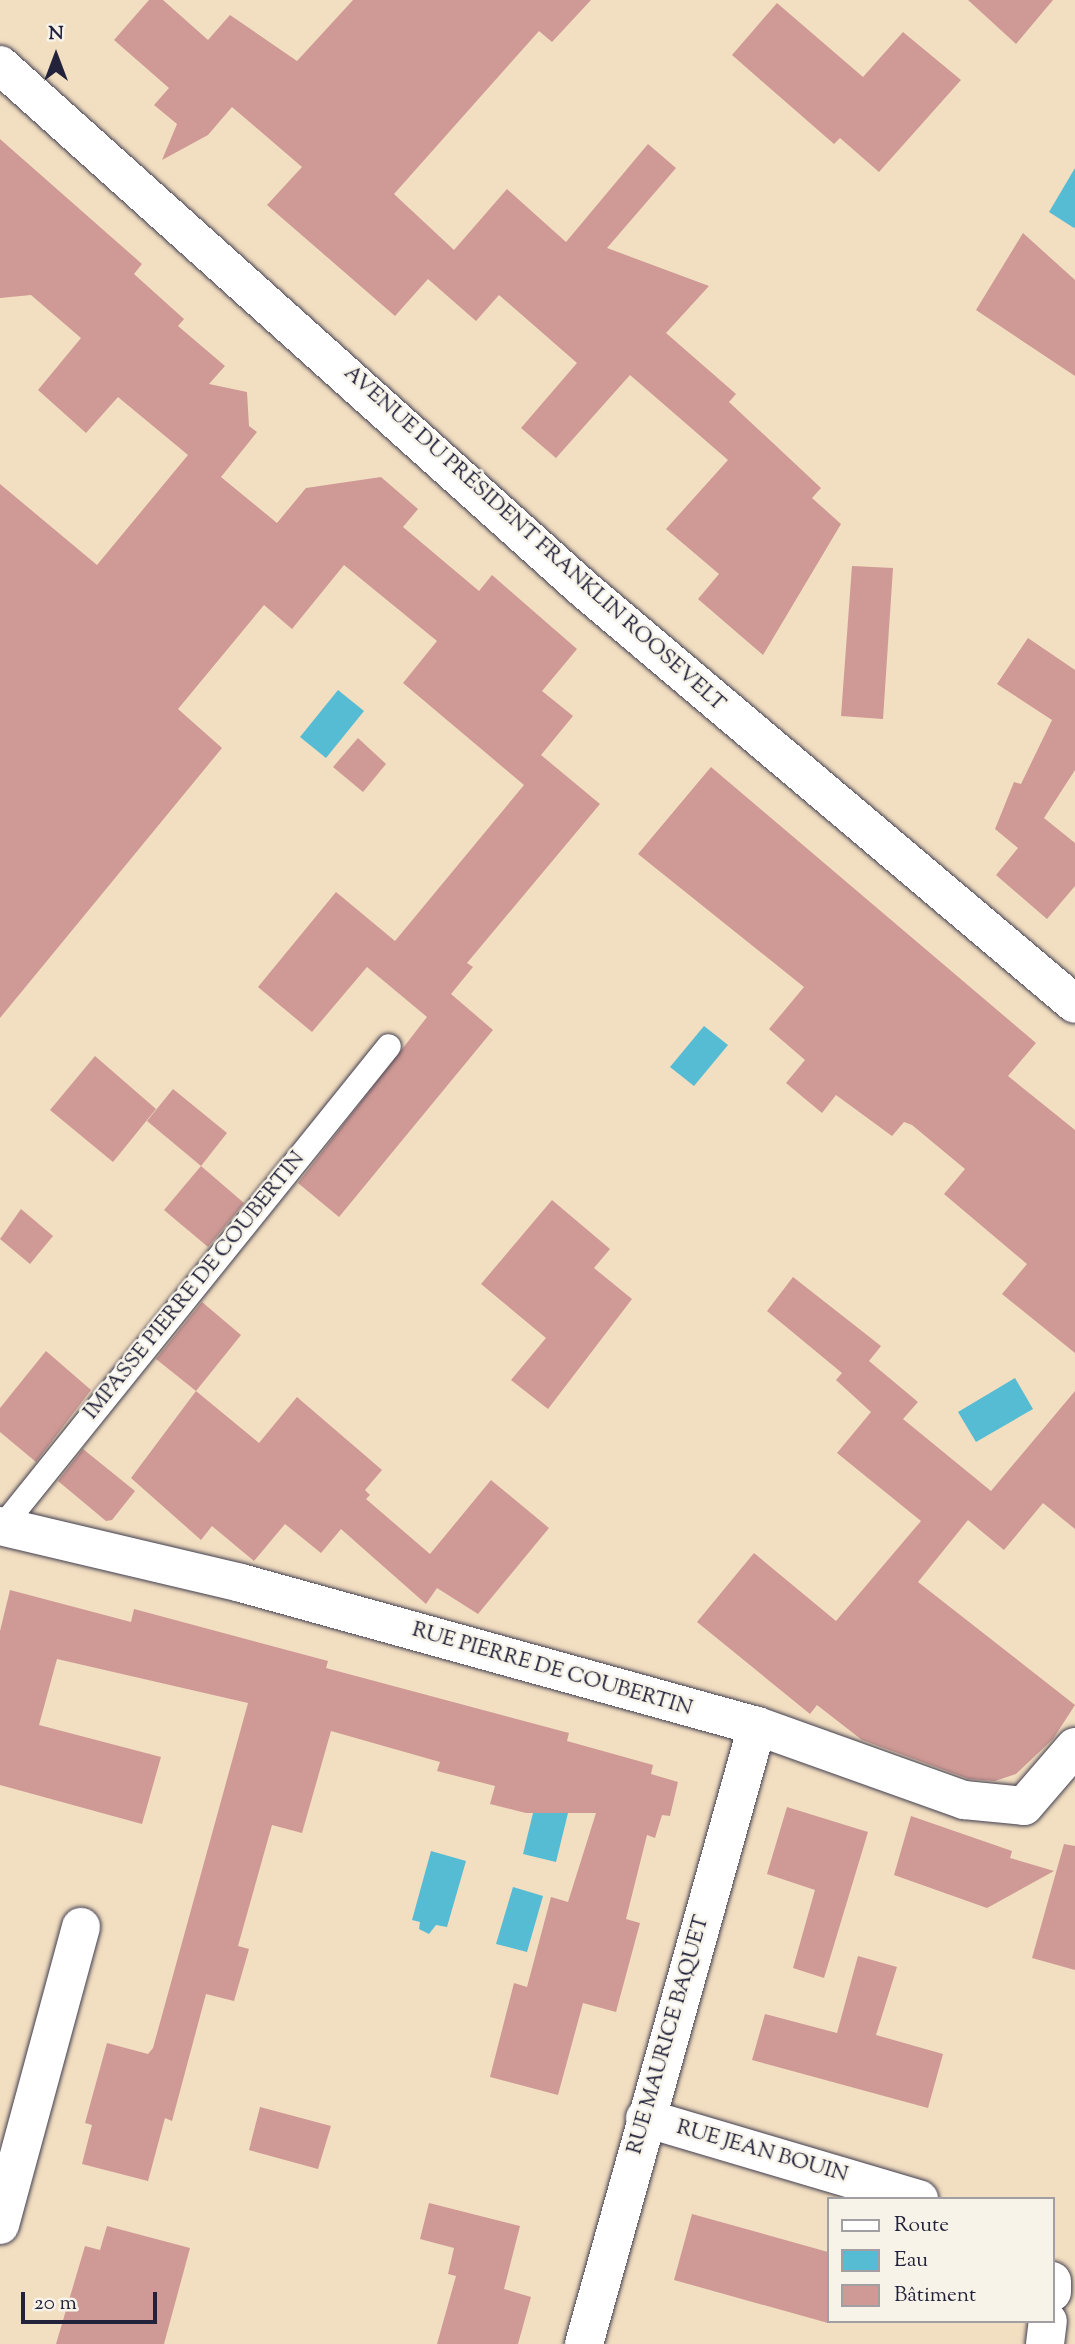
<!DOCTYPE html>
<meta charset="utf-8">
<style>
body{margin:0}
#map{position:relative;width:1075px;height:2344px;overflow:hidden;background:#f2dec0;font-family:"Sorts Mill Goudy",serif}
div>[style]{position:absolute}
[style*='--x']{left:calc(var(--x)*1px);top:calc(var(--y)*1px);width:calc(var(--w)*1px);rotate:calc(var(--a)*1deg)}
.water>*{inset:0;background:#56bcd4}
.building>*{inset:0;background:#cf9a96}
.roads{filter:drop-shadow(0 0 2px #413e4f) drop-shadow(0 0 2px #413e4f)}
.lane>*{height:24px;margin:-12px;padding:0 12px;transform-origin:12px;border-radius:12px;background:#fff}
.street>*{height:38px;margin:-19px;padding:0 19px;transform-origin:19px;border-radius:19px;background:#fff}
.secondary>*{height:38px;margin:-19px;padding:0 19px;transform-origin:19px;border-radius:19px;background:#fff}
span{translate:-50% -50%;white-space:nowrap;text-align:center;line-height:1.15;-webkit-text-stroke:5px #f7f3e8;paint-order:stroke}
.street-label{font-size:21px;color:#22223b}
.legend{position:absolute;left:827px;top:2197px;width:228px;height:126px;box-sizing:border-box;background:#f7f3e8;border:2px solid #a29fa3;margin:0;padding:9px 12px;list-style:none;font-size:21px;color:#22223b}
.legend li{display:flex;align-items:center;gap:14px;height:35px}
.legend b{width:35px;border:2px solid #a29fa3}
.north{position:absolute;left:21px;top:21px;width:70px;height:70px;-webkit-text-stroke:5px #f7f3e8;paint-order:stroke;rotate:0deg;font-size:19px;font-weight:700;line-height:28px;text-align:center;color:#22223b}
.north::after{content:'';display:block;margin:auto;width:24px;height:32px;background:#22223b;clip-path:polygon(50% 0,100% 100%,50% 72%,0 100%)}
.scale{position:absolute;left:21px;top:2292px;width:136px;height:32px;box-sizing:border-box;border:4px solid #22223b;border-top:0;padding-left:9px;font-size:21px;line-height:24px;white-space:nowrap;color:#22223b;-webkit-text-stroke:5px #f7f3e8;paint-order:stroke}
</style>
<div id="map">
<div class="water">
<div style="clip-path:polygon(1075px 168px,1075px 227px,1074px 228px,1049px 212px)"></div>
<div style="clip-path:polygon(338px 690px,364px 711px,326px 758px,300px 737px)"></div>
<div style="clip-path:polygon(704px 1026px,728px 1045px,694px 1086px,670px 1067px)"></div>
<div style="clip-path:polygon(1015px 1378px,1033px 1409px,976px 1442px,958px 1412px)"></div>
<div style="clip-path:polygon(535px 1805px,568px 1813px,556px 1862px,523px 1854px)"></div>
<div style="clip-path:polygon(431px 1851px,466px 1861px,447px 1927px,436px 1925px,429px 1934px,419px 1929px,420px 1922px,412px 1920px)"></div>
<div style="clip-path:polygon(513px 1887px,543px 1896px,527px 1952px,496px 1944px)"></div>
</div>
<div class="building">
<div style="clip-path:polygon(149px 0,163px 0,208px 40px,230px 15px,297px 61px,353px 0,591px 0,552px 42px,539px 31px,394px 194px,454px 250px,507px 189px,566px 242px,648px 144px,676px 168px,607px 248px,709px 286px,666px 333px,736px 394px,729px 402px,821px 488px,812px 498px,841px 524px,763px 655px,698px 599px,719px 574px,666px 529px,728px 460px,630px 375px,556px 458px,521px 428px,577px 363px,499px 295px,476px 321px,428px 279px,395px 316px,267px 205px,302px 167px,232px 107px,208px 135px,162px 160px,177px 124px,154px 105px,169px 88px,114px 40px)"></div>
<div style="clip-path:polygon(968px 0,1053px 0,1016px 44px)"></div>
<div style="clip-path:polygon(777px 3px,863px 77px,903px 32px,961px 80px,879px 172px,840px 138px,834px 144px,732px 55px)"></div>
<div style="clip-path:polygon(0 139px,142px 264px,134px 274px,184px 319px,178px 326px,225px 366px,209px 384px,247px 392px,249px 426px,257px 432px,221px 477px,277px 523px,306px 488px,381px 477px,418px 509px,403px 527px,479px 591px,492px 575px,577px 649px,542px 691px,573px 716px,541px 755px,600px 804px,467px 963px,473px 967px,451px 994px,493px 1030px,339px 1217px,298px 1183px,427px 1017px,367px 967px,312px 1032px,258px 987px,336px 892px,395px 941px,524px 785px,403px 683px,437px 641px,344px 565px,292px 629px,264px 605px,178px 709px,222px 748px,0 1018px,0 484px,97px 565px,188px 455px,118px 397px,86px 433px,38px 390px,81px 338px,31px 295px,0 298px)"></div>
<div style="clip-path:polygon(1023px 233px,1075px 280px,1075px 376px,976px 310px)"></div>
<div style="clip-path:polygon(852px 566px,893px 568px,883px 719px,841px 716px)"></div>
<div style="clip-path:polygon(1028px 638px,1075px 670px,1075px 770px,1044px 818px,1075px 843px,1075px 886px,1047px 919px,996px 875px,1018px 848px,995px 829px,1014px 782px,1021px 784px,1052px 720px,997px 684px)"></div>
<div style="clip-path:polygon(358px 738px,386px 764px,363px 792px,333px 767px)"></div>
<div style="clip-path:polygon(711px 767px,1036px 1043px,1008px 1076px,1075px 1130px,1075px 1353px,1002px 1294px,1027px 1264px,944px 1194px,965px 1169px,912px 1125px,904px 1122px,892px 1136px,836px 1095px,822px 1113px,786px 1083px,805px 1060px,769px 1029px,804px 987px,638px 854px)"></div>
<div style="clip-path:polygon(95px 1056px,156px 1109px,113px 1162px,50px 1110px)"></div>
<div style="clip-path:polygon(173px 1089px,227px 1133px,201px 1166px,147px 1121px)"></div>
<div style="clip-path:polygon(201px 1166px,244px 1203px,208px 1247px,164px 1210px)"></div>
<div style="clip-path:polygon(552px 1200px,610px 1249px,594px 1268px,632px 1299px,548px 1409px,511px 1380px,546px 1338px,481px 1284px)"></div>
<div style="clip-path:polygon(21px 1209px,53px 1236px,30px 1264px,0 1239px)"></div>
<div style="clip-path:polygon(793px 1277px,881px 1346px,869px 1361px,918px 1402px,903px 1419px,991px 1491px,1075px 1391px,1075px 1529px,1043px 1503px,1004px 1550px,968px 1520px,918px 1582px,1075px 1705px,1053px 1739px,1016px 1774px,995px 1781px,969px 1779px,862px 1740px,817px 1705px,810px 1714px,697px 1622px,754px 1553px,836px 1621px,921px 1521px,837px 1453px,871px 1412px,836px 1380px,842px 1373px,767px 1311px)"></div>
<div style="clip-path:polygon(202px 1302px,241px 1335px,196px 1391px,156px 1359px)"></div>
<div style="clip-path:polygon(46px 1351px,91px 1390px,36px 1462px,0 1432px,0 1408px)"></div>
<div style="clip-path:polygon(196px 1391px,259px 1443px,297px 1397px,382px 1470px,365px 1490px,370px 1495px,366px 1499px,430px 1554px,491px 1480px,549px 1528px,478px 1614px,437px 1588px,426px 1604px,341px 1529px,321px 1553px,285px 1524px,254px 1561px,212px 1526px,201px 1540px,131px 1478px)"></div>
<div style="clip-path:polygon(83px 1449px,135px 1491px,112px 1520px,106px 1521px,58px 1481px)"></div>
<div style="clip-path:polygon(10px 1590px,131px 1622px,134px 1609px,328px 1661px,326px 1668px,569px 1733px,567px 1741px,653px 1765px,651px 1774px,678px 1782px,670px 1816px,662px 1815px,655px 1838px,647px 1835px,626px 1919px,640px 1923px,616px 2012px,583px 2003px,558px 2095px,490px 2077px,514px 1983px,527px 1987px,551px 1897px,568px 1902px,596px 1813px,526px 1813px,490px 1804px,495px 1786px,437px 1771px,440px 1762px,331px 1731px,302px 1833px,272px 1825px,238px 1946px,249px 1949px,234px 2001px,206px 1994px,172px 2121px,165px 2118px,148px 2181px,82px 2164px,92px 2125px,85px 2123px,107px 2043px,148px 2054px,153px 2048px,248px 1703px,57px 1659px,39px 1725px,161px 1757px,142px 1824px,0 1785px,0 1631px)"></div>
<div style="clip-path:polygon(787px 1807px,868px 1832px,824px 1978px,793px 1968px,815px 1890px,767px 1874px)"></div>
<div style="clip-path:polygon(911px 1816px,1012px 1851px,1010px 1858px,1054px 1871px,987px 1908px,894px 1875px)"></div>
<div style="clip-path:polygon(1064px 1844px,1075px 1846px,1075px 1970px,1032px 1958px)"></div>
<div style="clip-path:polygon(858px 1956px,897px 1967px,876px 2035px,943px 2054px,928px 2108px,752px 2060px,765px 2014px,837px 2033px)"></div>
<div style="clip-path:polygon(260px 2107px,331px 2126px,318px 2169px,249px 2150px)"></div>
<div style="clip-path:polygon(429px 2203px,520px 2226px,504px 2289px,531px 2297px,518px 2344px,437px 2344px,456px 2276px,448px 2274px,454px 2248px,420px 2239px)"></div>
<div style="clip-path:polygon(692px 2214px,828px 2252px,828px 2323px,674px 2280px)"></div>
<div style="clip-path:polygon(107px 2226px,190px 2248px,164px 2344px,56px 2344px,85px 2246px,100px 2250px)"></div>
</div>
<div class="roads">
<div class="lane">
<div style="--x:2;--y:1527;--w:617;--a:-51.18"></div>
</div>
<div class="street">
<div style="--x:0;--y:1526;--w:248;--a:13.3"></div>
<div style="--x:241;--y:1583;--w:535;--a:15.49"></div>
<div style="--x:757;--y:1726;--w:220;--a:19.7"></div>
<div style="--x:964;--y:1800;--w:60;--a:5.7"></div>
<div style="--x:1024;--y:1806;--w:78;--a:-49.2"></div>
<div style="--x:645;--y:2118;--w:286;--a:16.5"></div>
<div style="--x:0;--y:2225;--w:309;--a:-74.8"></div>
<div style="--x:1052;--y:2281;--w:11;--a:90"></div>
<div style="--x:584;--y:2344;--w:642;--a:-74.36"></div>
<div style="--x:1045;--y:2344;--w:23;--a:-83"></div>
</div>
<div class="secondary">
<div style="--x:0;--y:65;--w:786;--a:41.91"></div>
<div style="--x:585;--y:590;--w:641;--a:40.19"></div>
</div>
</div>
<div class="street-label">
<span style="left:534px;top:539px;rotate:42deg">AVENUE DU PRÉSIDENT FRANKLIN ROOSEVELT</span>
<span style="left:195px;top:1286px;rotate:-51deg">IMPASSE PIERRE DE COUBERTIN</span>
<span style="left:552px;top:1670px;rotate:16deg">RUE PIERRE DE COUBERTIN</span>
<span style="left:669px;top:2035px;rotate:-74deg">RUE MAURICE BAQUET</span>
<span style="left:762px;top:2152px;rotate:16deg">RUE JEAN BOUIN</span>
</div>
<ul class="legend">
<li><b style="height:9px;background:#fff"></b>Route</li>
<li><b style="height:19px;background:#56bcd4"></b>Eau</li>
<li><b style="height:19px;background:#cf9a96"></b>Bâtiment</li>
</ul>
<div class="north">N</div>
<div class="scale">20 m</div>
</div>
